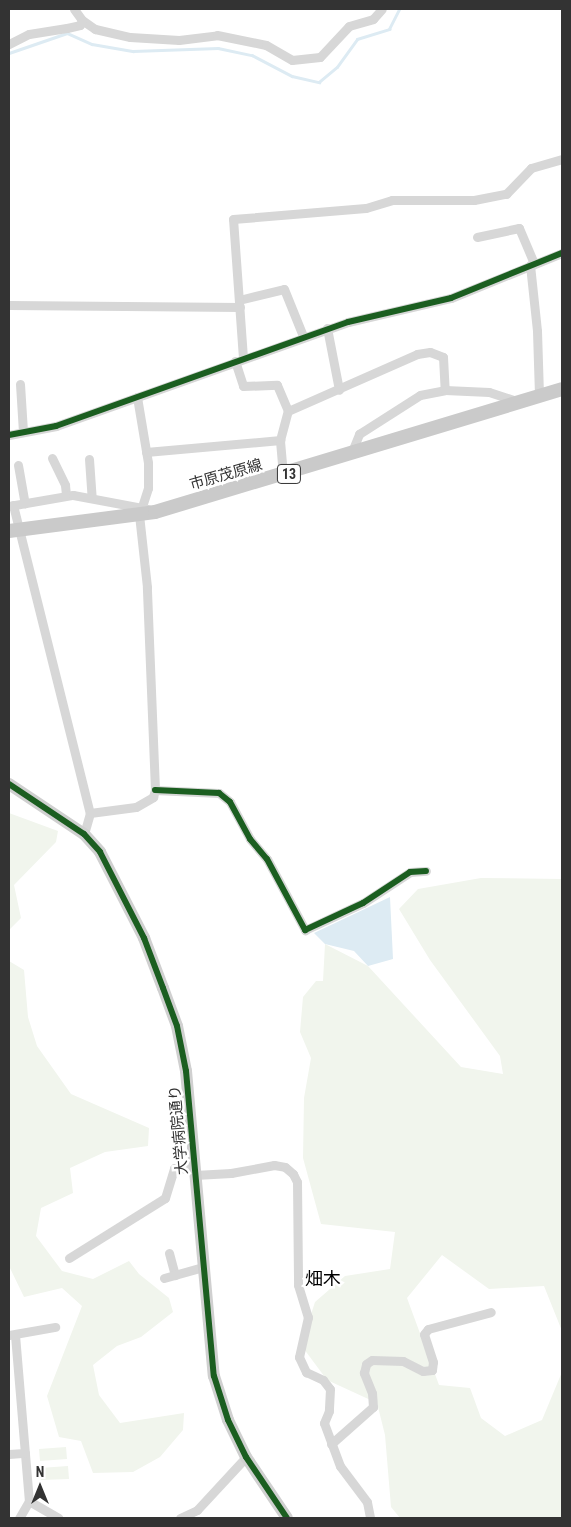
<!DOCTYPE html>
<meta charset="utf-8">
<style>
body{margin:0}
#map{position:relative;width:571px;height:1527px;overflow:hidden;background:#fff;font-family:"Roboto Condensed","Noto Sans JP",sans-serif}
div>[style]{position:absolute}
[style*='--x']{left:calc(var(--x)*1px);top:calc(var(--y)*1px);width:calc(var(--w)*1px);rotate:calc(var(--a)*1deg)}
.green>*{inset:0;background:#f1f5ed}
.water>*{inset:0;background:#ddebf3}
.stream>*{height:2.5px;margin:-1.25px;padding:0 1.25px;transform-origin:1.25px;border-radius:1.25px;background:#ddebf3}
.street>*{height:9px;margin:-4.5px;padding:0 4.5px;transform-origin:4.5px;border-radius:4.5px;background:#d7d7d7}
.secondary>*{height:12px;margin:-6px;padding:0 6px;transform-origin:6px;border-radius:6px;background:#d0d0d0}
.primary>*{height:14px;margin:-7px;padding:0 7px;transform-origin:7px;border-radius:7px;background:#cacaca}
.cycleway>*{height:6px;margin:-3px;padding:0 3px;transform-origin:3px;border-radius:3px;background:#1b5e20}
span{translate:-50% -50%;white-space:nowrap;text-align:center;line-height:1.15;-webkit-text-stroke:5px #fff;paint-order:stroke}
.shield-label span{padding:1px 4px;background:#fff;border:1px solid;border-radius:4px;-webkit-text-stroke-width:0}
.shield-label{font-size:14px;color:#333;font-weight:700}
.street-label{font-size:15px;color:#333}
.quarter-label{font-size:18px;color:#000}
.frame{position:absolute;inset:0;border:10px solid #333;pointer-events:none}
.north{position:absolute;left:15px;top:1462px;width:50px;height:50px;-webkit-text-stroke:4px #fff;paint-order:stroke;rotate:0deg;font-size:14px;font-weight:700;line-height:20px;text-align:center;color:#333}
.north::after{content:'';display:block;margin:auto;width:18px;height:22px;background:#333;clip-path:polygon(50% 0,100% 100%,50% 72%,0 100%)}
</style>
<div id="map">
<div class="green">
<div style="clip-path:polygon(9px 813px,58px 831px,56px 842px,14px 885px,21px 918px,9px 930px)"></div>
<div style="clip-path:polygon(481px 878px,562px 879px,562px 1331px,544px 1286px,489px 1289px,442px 1255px,407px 1298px,439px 1385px,470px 1388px,481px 1418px,505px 1436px,542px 1420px,562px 1372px,562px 1518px,400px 1518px,391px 1507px,385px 1435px,377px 1403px,327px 1380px,301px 1345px,315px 1302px,345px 1276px,390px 1269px,395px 1232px,321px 1224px,303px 1158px,304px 1098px,311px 1058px,300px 1032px,303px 997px,316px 981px,323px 981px,325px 944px,368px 966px,461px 1067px,503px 1074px,500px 1056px,430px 960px,399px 909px,418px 889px)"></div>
<div style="clip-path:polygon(9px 961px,24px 970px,28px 1017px,37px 1046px,71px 1094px,149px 1128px,148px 1146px,105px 1152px,70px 1168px,73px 1193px,41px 1208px,36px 1236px,62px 1271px,93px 1279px,129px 1261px,139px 1274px,169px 1298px,173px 1312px,141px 1337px,117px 1346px,93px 1365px,99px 1395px,120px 1423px,184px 1413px,183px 1430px,160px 1457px,133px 1472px,93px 1473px,81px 1441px,59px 1437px,47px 1396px,82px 1306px,62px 1288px,24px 1297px,9px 1266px)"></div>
<div style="clip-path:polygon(66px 1447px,67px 1459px,40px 1461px,39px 1449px)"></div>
<div style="clip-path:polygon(68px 1466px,69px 1479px,41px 1480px,40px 1468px)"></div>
</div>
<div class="water">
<div style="clip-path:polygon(390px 897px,393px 959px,368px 966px,354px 951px,325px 944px,314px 933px)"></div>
</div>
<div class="stream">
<div style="--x:9;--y:53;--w:61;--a:-19"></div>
<div style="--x:67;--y:33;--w:27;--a:24"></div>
<div style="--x:92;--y:44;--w:42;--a:9.7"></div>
<div style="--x:133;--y:51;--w:85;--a:-2"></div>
<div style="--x:218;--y:48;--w:35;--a:12"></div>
<div style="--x:252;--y:55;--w:45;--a:27.7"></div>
<div style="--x:292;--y:76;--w:28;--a:13"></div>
<div style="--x:319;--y:82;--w:23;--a:-40"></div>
<div style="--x:337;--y:67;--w:34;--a:-54"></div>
<div style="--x:357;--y:39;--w:34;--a:-17"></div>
<div style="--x:389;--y:29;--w:22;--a:-63"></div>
</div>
<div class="street">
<div style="--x:74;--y:9;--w:14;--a:54"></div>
<div style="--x:82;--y:20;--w:16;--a:35"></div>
<div style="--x:95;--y:29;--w:36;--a:13"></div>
<div style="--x:130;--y:37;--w:49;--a:3.5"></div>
<div style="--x:179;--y:40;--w:38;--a:-7"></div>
<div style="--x:217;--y:35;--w:50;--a:11.5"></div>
<div style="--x:266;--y:45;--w:30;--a:30"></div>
<div style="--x:292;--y:60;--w:28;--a:-6"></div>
<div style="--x:320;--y:57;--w:42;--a:-46.9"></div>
<div style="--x:349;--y:26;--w:25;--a:-16"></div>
<div style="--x:373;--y:19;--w:13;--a:-48"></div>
<div style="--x:9;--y:44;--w:22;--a:-27"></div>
<div style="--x:29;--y:34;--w:38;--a:-9"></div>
<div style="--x:67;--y:28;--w:13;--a:-13"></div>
<div style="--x:80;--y:25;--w:5;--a:-68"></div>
<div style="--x:477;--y:237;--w:43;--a:-12.1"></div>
<div style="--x:519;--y:228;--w:39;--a:67"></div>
<div style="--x:530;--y:265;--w:66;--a:83.9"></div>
<div style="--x:537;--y:331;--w:65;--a:88.2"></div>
<div style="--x:239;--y:300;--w:46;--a:-13.7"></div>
<div style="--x:284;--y:289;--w:51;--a:68"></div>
<div style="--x:9;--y:305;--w:231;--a:0.5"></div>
<div style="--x:327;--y:328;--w:63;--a:79"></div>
<div style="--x:243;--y:358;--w:139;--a:-94.1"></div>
<div style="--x:233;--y:219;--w:133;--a:-4.7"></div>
<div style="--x:366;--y:208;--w:27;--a:-17"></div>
<div style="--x:392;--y:200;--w:82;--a:0"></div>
<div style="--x:474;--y:200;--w:33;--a:-11"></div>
<div style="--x:506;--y:194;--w:36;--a:-46"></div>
<div style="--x:531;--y:168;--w:32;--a:-16"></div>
<div style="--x:235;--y:361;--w:26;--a:72"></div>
<div style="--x:243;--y:386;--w:34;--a:-2"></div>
<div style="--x:277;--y:385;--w:28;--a:67"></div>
<div style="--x:20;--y:384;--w:48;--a:86.4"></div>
<div style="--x:137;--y:397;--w:67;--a:80.5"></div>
<div style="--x:148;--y:463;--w:25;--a:90"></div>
<div style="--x:148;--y:488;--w:19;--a:108"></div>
<div style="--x:9;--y:435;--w:48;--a:-10.8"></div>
<div style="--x:56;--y:426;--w:310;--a:-19.6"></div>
<div style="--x:348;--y:322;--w:106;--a:-13.1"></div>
<div style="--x:451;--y:298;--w:120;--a:-22.1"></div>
<div style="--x:146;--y:452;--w:135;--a:-5.1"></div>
<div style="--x:351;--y:454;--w:22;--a:-68"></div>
<div style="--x:359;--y:434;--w:72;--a:-32.6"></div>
<div style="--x:420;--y:395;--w:25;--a:-11"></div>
<div style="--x:445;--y:390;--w:44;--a:2.6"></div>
<div style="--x:489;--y:392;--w:29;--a:18"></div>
<div style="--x:52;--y:458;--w:30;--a:64"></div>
<div style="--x:65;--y:485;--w:10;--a:84"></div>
<div style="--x:89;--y:459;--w:39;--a:86"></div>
<div style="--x:18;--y:465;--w:39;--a:80"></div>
<div style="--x:283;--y:475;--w:35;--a:-95"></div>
<div style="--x:280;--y:440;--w:30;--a:-75"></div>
<div style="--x:288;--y:411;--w:141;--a:-23.8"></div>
<div style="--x:417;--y:354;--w:13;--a:-9"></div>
<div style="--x:430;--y:352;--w:14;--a:21"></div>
<div style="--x:443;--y:357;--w:33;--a:87"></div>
<div style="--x:13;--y:505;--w:317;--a:76"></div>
<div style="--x:90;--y:813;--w:22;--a:106"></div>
<div style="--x:9;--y:506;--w:65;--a:-9.8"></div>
<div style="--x:73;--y:495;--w:81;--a:10.6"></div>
<div style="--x:155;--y:790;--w:64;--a:2.7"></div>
<div style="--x:219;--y:793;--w:14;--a:39"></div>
<div style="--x:230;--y:802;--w:42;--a:61.6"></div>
<div style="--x:250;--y:839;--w:26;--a:50"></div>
<div style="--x:267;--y:859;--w:81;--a:61.8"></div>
<div style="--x:305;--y:930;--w:64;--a:-25"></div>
<div style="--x:363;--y:903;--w:56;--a:-33.4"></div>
<div style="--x:410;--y:872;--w:16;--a:-4"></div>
<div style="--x:90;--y:813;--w:46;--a:-7.4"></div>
<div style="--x:136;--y:807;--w:20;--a:-30"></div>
<div style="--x:153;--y:797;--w:7;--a:-74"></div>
<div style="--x:155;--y:790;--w:203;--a:-92.3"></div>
<div style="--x:147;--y:587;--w:73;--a:-96.3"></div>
<div style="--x:195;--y:1175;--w:36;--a:-3"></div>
<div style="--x:231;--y:1173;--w:44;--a:-10.5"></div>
<div style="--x:274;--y:1165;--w:11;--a:10"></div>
<div style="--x:285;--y:1167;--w:11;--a:41"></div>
<div style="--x:293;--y:1174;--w:9;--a:63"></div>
<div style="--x:297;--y:1182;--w:103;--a:89.4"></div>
<div style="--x:298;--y:1285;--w:34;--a:73"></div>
<div style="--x:308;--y:1317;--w:41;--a:102.7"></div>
<div style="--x:299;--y:1357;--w:17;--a:65"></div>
<div style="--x:306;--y:1372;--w:19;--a:25"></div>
<div style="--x:323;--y:1380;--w:11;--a:52"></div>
<div style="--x:330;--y:1389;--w:22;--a:93"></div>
<div style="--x:329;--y:1411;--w:13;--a:113"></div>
<div style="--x:324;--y:1423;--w:46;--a:69.6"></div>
<div style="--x:340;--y:1466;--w:45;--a:53.1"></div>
<div style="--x:367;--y:1502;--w:16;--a:79"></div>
<div style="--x:169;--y:1253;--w:23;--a:75"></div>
<div style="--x:69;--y:1258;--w:113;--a:-32"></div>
<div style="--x:165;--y:1198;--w:31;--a:-73"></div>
<div style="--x:174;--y:1168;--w:21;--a:3"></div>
<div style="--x:164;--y:1278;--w:41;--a:-15.8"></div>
<div style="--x:9;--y:1335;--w:47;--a:-9.9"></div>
<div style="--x:15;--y:1335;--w:167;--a:85.2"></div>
<div style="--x:29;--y:1501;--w:20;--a:120"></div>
<div style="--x:331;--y:1444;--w:56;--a:-41.4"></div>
<div style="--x:373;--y:1407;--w:14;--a:-94"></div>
<div style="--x:372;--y:1393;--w:22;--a:-112"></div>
<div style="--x:364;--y:1373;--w:9;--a:-77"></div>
<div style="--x:366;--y:1364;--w:7;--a:-34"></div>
<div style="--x:372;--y:1360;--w:31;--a:2"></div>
<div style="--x:403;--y:1361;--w:22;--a:27"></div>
<div style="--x:423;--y:1371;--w:9;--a:-6"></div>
<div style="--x:432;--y:1370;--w:8;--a:-83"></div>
<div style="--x:433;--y:1362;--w:29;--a:-108"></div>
<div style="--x:424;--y:1334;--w:6;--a:-51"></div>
<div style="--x:428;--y:1329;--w:65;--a:-15.1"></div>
<div style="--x:9;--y:1454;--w:16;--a:-4"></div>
<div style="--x:29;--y:1501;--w:34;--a:30"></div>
<div style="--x:180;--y:1518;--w:19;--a:-25"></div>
<div style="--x:197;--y:1510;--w:72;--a:-47.2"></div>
</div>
<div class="secondary">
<div style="--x:9;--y:784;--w:90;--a:33.7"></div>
<div style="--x:84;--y:834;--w:24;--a:48"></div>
<div style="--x:100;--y:852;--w:97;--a:62.9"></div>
<div style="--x:144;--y:938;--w:53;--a:69.2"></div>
<div style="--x:163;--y:988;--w:40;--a:69.8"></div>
<div style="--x:177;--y:1026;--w:46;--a:78.7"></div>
<div style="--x:186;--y:1071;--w:306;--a:84.8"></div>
<div style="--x:214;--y:1376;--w:46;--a:72.3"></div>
<div style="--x:228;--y:1420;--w:41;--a:64.1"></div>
<div style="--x:246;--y:1457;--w:73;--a:56.1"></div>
</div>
<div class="primary">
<div style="--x:9;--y:531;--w:147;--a:-7.4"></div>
<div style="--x:155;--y:512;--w:425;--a:-16.8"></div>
</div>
<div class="cycleway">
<div style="--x:9;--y:435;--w:48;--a:-10.8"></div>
<div style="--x:56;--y:426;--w:310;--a:-19.6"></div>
<div style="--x:348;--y:322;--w:106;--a:-13.1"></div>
<div style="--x:451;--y:298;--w:120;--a:-22.1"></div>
<div style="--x:9;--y:784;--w:90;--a:33.7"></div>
<div style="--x:84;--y:834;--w:24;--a:48"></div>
<div style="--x:100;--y:852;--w:97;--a:62.9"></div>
<div style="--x:144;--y:938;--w:53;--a:69.2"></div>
<div style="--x:163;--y:988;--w:40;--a:69.8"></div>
<div style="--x:177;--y:1026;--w:46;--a:78.7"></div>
<div style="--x:186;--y:1071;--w:306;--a:84.8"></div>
<div style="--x:214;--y:1376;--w:46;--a:72.3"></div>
<div style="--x:228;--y:1420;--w:41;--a:64.1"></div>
<div style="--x:246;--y:1457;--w:73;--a:56.1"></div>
<div style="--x:155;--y:790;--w:64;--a:2.7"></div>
<div style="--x:219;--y:793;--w:14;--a:39"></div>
<div style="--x:230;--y:802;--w:42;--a:61.6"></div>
<div style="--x:250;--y:839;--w:26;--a:50"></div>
<div style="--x:267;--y:859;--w:81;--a:61.8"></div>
<div style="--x:305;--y:930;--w:64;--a:-25"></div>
<div style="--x:363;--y:903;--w:56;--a:-33.4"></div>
<div style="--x:410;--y:872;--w:16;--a:-4"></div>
</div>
<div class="shield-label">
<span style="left:289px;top:474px">13</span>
</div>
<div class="street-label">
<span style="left:226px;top:475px;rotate:-16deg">市原茂原線</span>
<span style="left:179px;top:1130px;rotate:-95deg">大学病院通り</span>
</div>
<div class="quarter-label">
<span style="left:323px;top:1279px">畑木</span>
</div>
<div class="frame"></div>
<div class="north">N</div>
</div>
